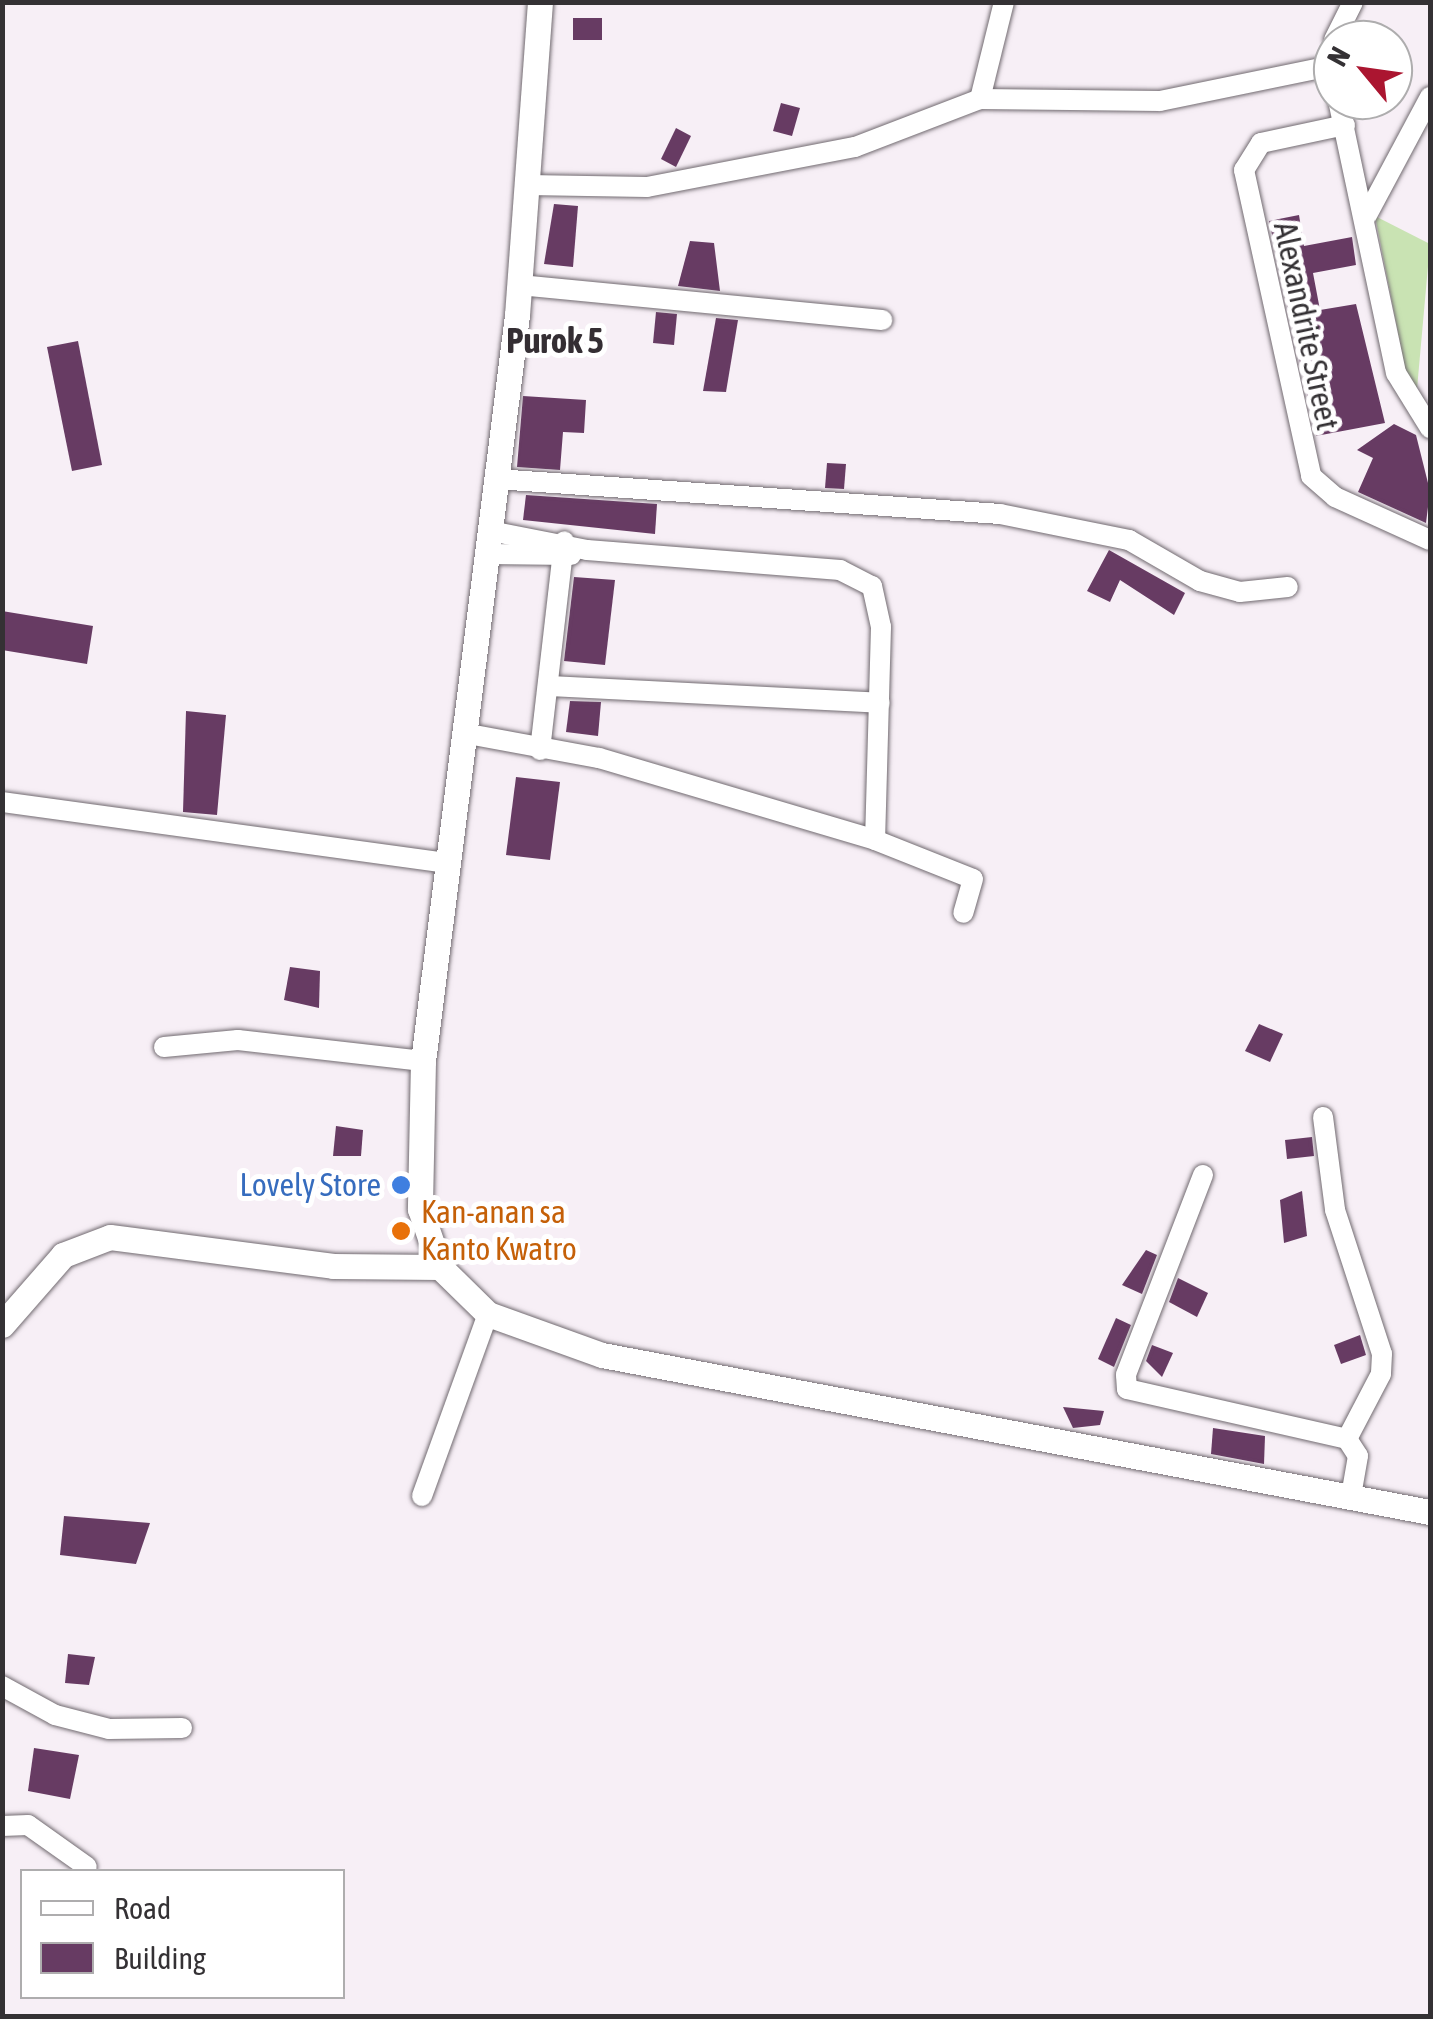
<!DOCTYPE html>
<style>
body{margin:0}
#map{position:relative;width:1433px;height:2019px;overflow:hidden;background:#f7eff6;font-family:"Asap Condensed",sans-serif}
div>[style]{position:absolute}
[style*='--x']{left:calc(var(--x)*1px);top:calc(var(--y)*1px);width:calc(var(--w)*1px);rotate:calc(var(--a)*1deg)}
.green>*{inset:0;background:#c9e3b3}
.building>*{inset:0;background:#673b63}
.roads{filter:drop-shadow(0 0 2px #716a70) drop-shadow(0 0 2px #716a70)}
.minor>*{height:20px;margin:-10px;padding:0 10px;transform-origin:10px;border-radius:10px;background:#fff}
.tertiary>*{height:25px;margin:-12.5px;padding:0 12.5px;transform-origin:12.5px;border-radius:12.5px;background:#fff}
.dots>*{width:28px;height:28px;translate:-50% -50%;box-sizing:border-box;border:5px solid #fff;border-radius:50%}
span{translate:-50% -50%;white-space:nowrap;text-align:center;line-height:1.15;-webkit-text-stroke:10px #fff;paint-order:stroke}
.street-label{font-size:32px;color:#343134}
.shop-label{font-size:32px;color:#366cbe}
.right{translate:-100% -50%;text-align:right}
.food-label{font-size:32px;color:#c56008}
.left{translate:0 -50%;text-align:left}
.neighbourhood-label{font-size:35px;color:#342e33;font-weight:700}
.frame{position:absolute;inset:0;border:5px solid #343134;pointer-events:none}
.legend{position:absolute;left:20px;top:1869px;width:325px;height:130px;box-sizing:border-box;background:#fff;border:2px solid #aeadae;margin:0;padding:12px 18px;list-style:none;font-size:30px;color:#343134}
.legend li{display:flex;align-items:center;gap:20px;height:50px}
.legend b{width:50px;border:2px solid #aeadae}
.north{position:absolute;left:1313px;top:20px;width:100px;height:100px;box-sizing:border-box;background:#fff;border:2px solid #aeadae;border-radius:50%;rotate:299deg;font-size:28px;font-weight:700;line-height:40px;text-align:center;color:#343134}
.north::after{content:'';display:block;margin:auto;width:35px;height:45px;background:#ab1530;clip-path:polygon(50% 0,100% 100%,50% 72%,0 100%)}
</style>
<div id="map">
<div class="green">
<div style="clip-path:polygon(1375px 216px,1430px 244px,1417px 389px,1409px 388px)"></div>
</div>
<div class="building">
<div style="clip-path:polygon(573px 18px,602px 18px,602px 40px,573px 40px)"></div>
<div style="clip-path:polygon(781px 103px,800px 108px,792px 136px,773px 131px)"></div>
<div style="clip-path:polygon(676px 128px,691px 136px,676px 167px,661px 159px)"></div>
<div style="clip-path:polygon(554px 204px,578px 206px,573px 267px,544px 264px)"></div>
<div style="clip-path:polygon(1299px 215px,1304px 246px,1352px 237px,1356px 265px,1313px 273px,1320px 310px,1356px 304px,1385px 423px,1316px 436px,1269px 221px)"></div>
<div style="clip-path:polygon(690px 241px,714px 243px,720px 291px,678px 286px)"></div>
<div style="clip-path:polygon(656px 312px,677px 314px,674px 345px,653px 343px)"></div>
<div style="clip-path:polygon(716px 318px,738px 320px,726px 392px,703px 391px)"></div>
<div style="clip-path:polygon(78px 341px,102px 465px,72px 471px,47px 347px)"></div>
<div style="clip-path:polygon(523px 396px,586px 400px,584px 433px,563px 432px,560px 470px,517px 467px)"></div>
<div style="clip-path:polygon(1394px 424px,1416px 435px,1430px 491px,1426px 523px,1358px 492px,1373px 458px,1357px 450px)"></div>
<div style="clip-path:polygon(827px 463px,846px 464px,844px 489px,825px 488px)"></div>
<div style="clip-path:polygon(526px 495px,657px 504px,655px 534px,523px 520px)"></div>
<div style="clip-path:polygon(1109px 550px,1185px 593px,1174px 615px,1120px 580px,1110px 602px,1087px 591px)"></div>
<div style="clip-path:polygon(574px 577px,615px 580px,605px 665px,564px 661px)"></div>
<div style="clip-path:polygon(2px 611px,93px 626px,87px 664px,2px 650px)"></div>
<div style="clip-path:polygon(570px 701px,601px 702px,598px 736px,566px 732px)"></div>
<div style="clip-path:polygon(186px 711px,226px 715px,217px 815px,183px 812px)"></div>
<div style="clip-path:polygon(516px 777px,560px 782px,550px 860px,506px 855px)"></div>
<div style="clip-path:polygon(290px 967px,320px 971px,319px 1008px,284px 1000px)"></div>
<div style="clip-path:polygon(1259px 1024px,1283px 1034px,1270px 1062px,1245px 1051px)"></div>
<div style="clip-path:polygon(336px 1126px,363px 1130px,361px 1156px,333px 1156px)"></div>
<div style="clip-path:polygon(1312px 1137px,1314px 1156px,1287px 1159px,1285px 1140px)"></div>
<div style="clip-path:polygon(1302px 1191px,1307px 1236px,1284px 1243px,1280px 1200px)"></div>
<div style="clip-path:polygon(1146px 1250px,1157px 1255px,1142px 1294px,1122px 1285px)"></div>
<div style="clip-path:polygon(1178px 1278px,1208px 1293px,1197px 1317px,1169px 1302px)"></div>
<div style="clip-path:polygon(1116px 1318px,1131px 1325px,1114px 1367px,1098px 1359px)"></div>
<div style="clip-path:polygon(1360px 1335px,1366px 1355px,1341px 1364px,1334px 1345px)"></div>
<div style="clip-path:polygon(1152px 1345px,1173px 1353px,1162px 1377px,1146px 1361px)"></div>
<div style="clip-path:polygon(1063px 1407px,1104px 1411px,1100px 1425px,1073px 1428px)"></div>
<div style="clip-path:polygon(1213px 1428px,1265px 1436px,1264px 1464px,1211px 1454px)"></div>
<div style="clip-path:polygon(64px 1516px,150px 1523px,136px 1564px,60px 1555px)"></div>
<div style="clip-path:polygon(68px 1654px,95px 1657px,89px 1685px,65px 1683px)"></div>
<div style="clip-path:polygon(34px 1748px,79px 1755px,70px 1799px,28px 1791px)"></div>
</div>
<div class="roads">
<div class="minor">
<div style="--x:1334;--y:40;--w:42;--a:-63.4"></div>
<div style="--x:980;--y:99;--w:100;--a:-76.1"></div>
<div style="--x:1338;--y:100;--w:279;--a:78"></div>
<div style="--x:1396;--y:373;--w:65;--a:58.3"></div>
<div style="--x:1345;--y:125;--w:86;--a:167.9"></div>
<div style="--x:1261;--y:143;--w:32;--a:122"></div>
<div style="--x:1244;--y:170;--w:313;--a:77.6"></div>
<div style="--x:1311;--y:476;--w:32;--a:41"></div>
<div style="--x:1335;--y:497;--w:104;--a:24.4"></div>
<div style="--x:527;--y:185;--w:120;--a:1"></div>
<div style="--x:647;--y:187;--w:212;--a:-10.9"></div>
<div style="--x:855;--y:147;--w:134;--a:-21"></div>
<div style="--x:980;--y:99;--w:180;--a:0.6"></div>
<div style="--x:1160;--y:101;--w:174;--a:-11.6"></div>
<div style="--x:1367;--y:215;--w:134;--a:-61.9"></div>
<div style="--x:519;--y:285;--w:365;--a:5.5"></div>
<div style="--x:496;--y:479;--w:505;--a:3.97"></div>
<div style="--x:1000;--y:514;--w:132;--a:11.4"></div>
<div style="--x:1129;--y:540;--w:82;--a:30"></div>
<div style="--x:1200;--y:581;--w:41;--a:15.4"></div>
<div style="--x:1240;--y:592;--w:48;--a:-5.9"></div>
<div style="--x:490;--y:531;--w:99;--a:11.1"></div>
<div style="--x:587;--y:550;--w:254;--a:4.5"></div>
<div style="--x:840;--y:570;--w:36;--a:27"></div>
<div style="--x:872;--y:586;--w:42;--a:77.6"></div>
<div style="--x:881;--y:627;--w:213;--a:91.6"></div>
<div style="--x:487;--y:554;--w:84;--a:0.7"></div>
<div style="--x:550;--y:686;--w:330;--a:2.9"></div>
<div style="--x:468;--y:734;--w:133;--a:10.4"></div>
<div style="--x:599;--y:758;--w:288;--a:16.5"></div>
<div style="--x:875;--y:840;--w:105;--a:21.7"></div>
<div style="--x:973;--y:879;--w:35;--a:106"></div>
<div style="--x:540;--y:750;--w:210;--a:-83.4"></div>
<div style="--x:2;--y:802;--w:451;--a:7.8"></div>
<div style="--x:164;--y:1047;--w:74;--a:-5.4"></div>
<div style="--x:238;--y:1040;--w:186;--a:6.5"></div>
<div style="--x:1323;--y:1117;--w:94;--a:82.6"></div>
<div style="--x:1335;--y:1210;--w:151;--a:71.9"></div>
<div style="--x:1382;--y:1354;--w:20;--a:93"></div>
<div style="--x:1381;--y:1374;--w:73;--a:117.6"></div>
<div style="--x:1203;--y:1175;--w:214;--a:111.1"></div>
<div style="--x:1126;--y:1375;--w:14;--a:86"></div>
<div style="--x:1127;--y:1389;--w:226;--a:12.8"></div>
<div style="--x:1347;--y:1439;--w:20;--a:57"></div>
<div style="--x:1358;--y:1456;--w:41;--a:99.9"></div>
<div style="--x:422;--y:1496;--w:194;--a:-70.1"></div>
<div style="--x:2;--y:1686;--w:60;--a:28.7"></div>
<div style="--x:55;--y:1715;--w:56;--a:14.5"></div>
<div style="--x:109;--y:1729;--w:73;--a:-0.8"></div>
<div style="--x:2;--y:1826;--w:26;--a:-2"></div>
<div style="--x:28;--y:1825;--w:72;--a:35.4"></div>
</div>
<div class="tertiary">
<div style="--x:540;--y:2;--w:314;--a:94.2"></div>
<div style="--x:517;--y:315;--w:752;--a:97.18"></div>
<div style="--x:423;--y:1061;--w:148;--a:91.2"></div>
<div style="--x:420;--y:1209;--w:61;--a:71"></div>
<div style="--x:440;--y:1267;--w:67;--a:44.4"></div>
<div style="--x:488;--y:1314;--w:121;--a:19.8"></div>
<div style="--x:602;--y:1355;--w:843;--a:10.74"></div>
<div style="--x:2;--y:1325;--w:93;--a:-48.9"></div>
<div style="--x:63;--y:1255;--w:50;--a:-21"></div>
<div style="--x:110;--y:1237;--w:225;--a:7.4"></div>
<div style="--x:333;--y:1266;--w:107;--a:0.5"></div>
</div>
</div>
<div class="dots">
<div style="left:401px;top:1185px;background:#3f7fe0"></div>
<div style="left:401px;top:1231px;background:#e8710a"></div>
</div>
<div class="street-label">
<span style="left:1306px;top:326px;rotate:78deg">Alexandrite Street</span>
</div>
<div class="shop-label">
<span class="right" style="left:381px;top:1185px">Lovely Store</span>
</div>
<div class="food-label">
<span class="left" style="left:421px;top:1231px">Kan-anan sa<br>Kanto Kwatro</span>
</div>
<div class="neighbourhood-label">
<span style="left:555px;top:340px">Purok 5</span>
</div>
<div class="frame"></div>
<ul class="legend">
<li><b style="height:12px;background:#fff"></b>Road</li>
<li><b style="height:28px;background:#673b63"></b>Building</li>
</ul>
<div class="north">N</div>
</div>
